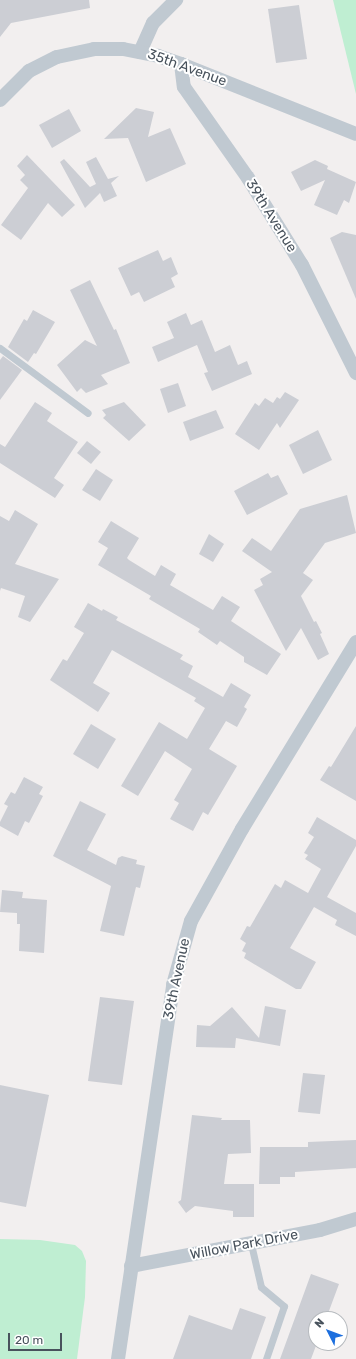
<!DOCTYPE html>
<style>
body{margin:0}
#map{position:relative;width:356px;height:1359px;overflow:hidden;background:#f2efef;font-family:Rubik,sans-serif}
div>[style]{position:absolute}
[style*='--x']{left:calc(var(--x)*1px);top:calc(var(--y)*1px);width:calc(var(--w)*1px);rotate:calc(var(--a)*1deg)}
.green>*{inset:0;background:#bfeed2}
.building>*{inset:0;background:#ccced4}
.lane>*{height:7px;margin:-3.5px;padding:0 3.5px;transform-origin:3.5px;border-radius:3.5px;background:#c0c9d1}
.street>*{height:14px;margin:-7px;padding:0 7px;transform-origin:7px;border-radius:7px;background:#c0c9d1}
span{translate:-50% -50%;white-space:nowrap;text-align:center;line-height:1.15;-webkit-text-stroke:4px #fff;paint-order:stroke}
.street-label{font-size:14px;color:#48525c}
.north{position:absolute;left:308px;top:1311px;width:40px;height:40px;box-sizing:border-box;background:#fff;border:1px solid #b6babe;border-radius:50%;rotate:312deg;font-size:11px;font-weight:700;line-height:16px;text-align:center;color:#48525c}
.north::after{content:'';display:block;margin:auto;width:14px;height:18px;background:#1d6fde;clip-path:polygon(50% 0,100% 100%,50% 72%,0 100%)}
.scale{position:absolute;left:8px;top:1333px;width:54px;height:18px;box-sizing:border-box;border:2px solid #48525c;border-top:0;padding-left:5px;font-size:12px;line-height:14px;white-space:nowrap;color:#48525c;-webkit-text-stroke:3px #fff;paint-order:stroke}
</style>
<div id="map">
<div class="green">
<div style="clip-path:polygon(333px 0,356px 0,356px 94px)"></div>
<div style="clip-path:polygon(0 1239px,40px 1240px,75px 1245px,82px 1251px,86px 1261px,85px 1297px,77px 1359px,0 1359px)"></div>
</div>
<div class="building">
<div style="clip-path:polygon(0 0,89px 0,90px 8px,11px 23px,0 37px)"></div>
<div style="clip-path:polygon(299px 5px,307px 59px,276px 63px,268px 9px)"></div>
<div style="clip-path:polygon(136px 108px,154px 112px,148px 137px,170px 128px,186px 164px,146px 182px,128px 138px,104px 139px)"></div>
<div style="clip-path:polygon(69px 109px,81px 131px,52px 148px,39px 125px)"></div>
<div style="clip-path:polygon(27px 155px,75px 205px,62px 217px,48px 203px,21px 240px,1px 225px,28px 188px,20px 180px,25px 175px,17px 166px)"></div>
<div style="clip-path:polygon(96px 157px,108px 179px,119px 176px,111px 183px,117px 196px,104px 202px,100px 193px,85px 208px,60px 162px,64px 159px,90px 187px,96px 184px,86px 162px)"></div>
<div style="clip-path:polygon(315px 160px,328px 166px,327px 169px,356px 182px,349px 203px,344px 200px,337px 215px,314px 205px,325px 180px,301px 191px,291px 172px)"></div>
<div style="clip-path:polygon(342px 232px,356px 235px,356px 299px,330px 238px)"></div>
<div style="clip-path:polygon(158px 250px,163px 261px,171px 257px,178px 274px,171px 278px,175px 287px,144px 302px,139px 292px,131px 296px,118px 268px)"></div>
<div style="clip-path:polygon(90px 280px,114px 330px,116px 329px,130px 363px,101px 375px,108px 384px,86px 393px,81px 388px,77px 392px,57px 365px,85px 340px,97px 346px,70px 290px)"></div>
<div style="clip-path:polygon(33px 310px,55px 322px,36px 354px,34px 353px,28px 362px,8px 347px,24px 319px,27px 321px)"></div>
<div style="clip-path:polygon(186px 313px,191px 325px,202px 320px,215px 352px,230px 345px,238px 365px,247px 361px,252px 374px,212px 391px,204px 373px,208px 372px,197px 345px,158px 362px,152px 347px,174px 338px,167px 322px)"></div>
<div style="clip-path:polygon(3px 356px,22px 370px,0 400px,0 360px)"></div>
<div style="clip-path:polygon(178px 383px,186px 406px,168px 413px,160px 389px)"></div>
<div style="clip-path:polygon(285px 392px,299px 400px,280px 428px,277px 423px,259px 450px,235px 434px,255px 403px,259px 406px,265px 398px,273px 403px,277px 397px,280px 399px)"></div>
<div style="clip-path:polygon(35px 402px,52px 413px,47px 421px,78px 442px,54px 478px,64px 485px,55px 498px,0 463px,0 444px,5px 447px)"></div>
<div style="clip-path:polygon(124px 402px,146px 425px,129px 441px,103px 418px,106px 415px,102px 410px)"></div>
<div style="clip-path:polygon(216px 410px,224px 428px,190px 441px,183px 422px)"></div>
<div style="clip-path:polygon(318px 430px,332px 460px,303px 474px,289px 445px)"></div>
<div style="clip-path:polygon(87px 441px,101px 452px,91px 464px,77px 453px)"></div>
<div style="clip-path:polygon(96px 469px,113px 480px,100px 501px,82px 490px)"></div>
<div style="clip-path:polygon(268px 473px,271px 478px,278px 475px,288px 494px,247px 515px,234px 491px)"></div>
<div style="clip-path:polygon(347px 495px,356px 533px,325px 543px,303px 573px,313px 580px,301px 596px,314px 622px,316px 621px,322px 633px,320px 634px,329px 654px,318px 660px,301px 628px,286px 651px,254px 590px,263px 585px,260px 579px,272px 572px,242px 551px,252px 538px,271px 551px,300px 509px)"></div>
<div style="clip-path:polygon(15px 510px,38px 524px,15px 564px,59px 579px,30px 622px,18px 617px,25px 596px,1px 588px,0 591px,0 516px,9px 521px)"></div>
<div style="clip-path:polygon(111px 521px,139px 538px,127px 558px,129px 560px,155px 576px,161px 565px,176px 574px,170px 585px,213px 610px,222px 596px,240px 607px,231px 621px,281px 654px,267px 675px,244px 662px,244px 657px,220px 641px,217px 645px,198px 632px,200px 629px,149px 599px,151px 596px,98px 565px,108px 548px,98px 542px)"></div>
<div style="clip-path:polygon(209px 534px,224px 544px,213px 562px,199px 554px)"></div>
<div style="clip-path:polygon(88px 603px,102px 611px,103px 609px,118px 617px,116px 620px,183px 655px,180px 659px,193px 666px,188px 677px,223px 697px,231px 683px,251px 695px,244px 707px,247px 709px,237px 727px,226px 721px,209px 749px,237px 766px,208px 815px,203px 812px,193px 831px,170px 819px,179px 803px,174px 800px,192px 769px,165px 751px,138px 796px,121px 786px,159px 722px,187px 739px,205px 708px,194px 701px,196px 698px,112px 650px,93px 683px,110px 693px,98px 712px,50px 680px,63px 659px,67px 661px,84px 633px,74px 627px)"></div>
<div style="clip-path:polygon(91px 724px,116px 739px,98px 769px,73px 754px)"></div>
<div style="clip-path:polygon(356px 726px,356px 801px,320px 780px,329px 766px,331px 767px)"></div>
<div style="clip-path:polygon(24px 777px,43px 787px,39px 794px,43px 796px,29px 823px,25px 821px,18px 836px,0 826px,0 822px,8px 806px,4px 804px,11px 792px,15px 794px)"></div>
<div style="clip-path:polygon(80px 801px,106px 814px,87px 850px,116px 865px,118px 858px,122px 856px,137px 860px,136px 864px,145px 866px,140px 888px,136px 887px,124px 936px,100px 931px,111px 886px,53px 856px)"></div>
<div style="clip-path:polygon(317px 817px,356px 840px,356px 846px,327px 897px,356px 913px,356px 936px,335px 925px,337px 920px,314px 907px,290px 948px,316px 962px,301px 989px,296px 989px,244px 958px,246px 953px,242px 951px,246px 943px,240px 939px,247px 926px,250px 927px,275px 884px,281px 888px,285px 880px,308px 893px,321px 869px,305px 859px,308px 855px,304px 853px,314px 837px,308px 833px)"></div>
<div style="clip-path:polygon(2px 890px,23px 892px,22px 898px,47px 900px,44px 953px,19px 951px,20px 924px,17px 924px,17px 913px,0 912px)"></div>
<div style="clip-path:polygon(100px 997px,134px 1001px,122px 1085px,88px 1081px)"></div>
<div style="clip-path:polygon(265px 1006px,286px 1010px,280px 1046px,236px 1038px,235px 1048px,196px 1047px,197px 1025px,210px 1026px,232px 1007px,259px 1038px)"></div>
<div style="clip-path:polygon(303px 1073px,325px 1075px,320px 1114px,298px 1112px)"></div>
<div style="clip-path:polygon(0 1085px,49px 1095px,26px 1207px,0 1202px)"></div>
<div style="clip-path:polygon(192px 1115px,222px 1118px,221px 1120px,250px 1120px,251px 1153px,228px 1154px,224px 1184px,254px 1184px,254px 1217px,233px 1217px,233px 1211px,195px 1206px,186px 1213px,178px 1202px,181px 1200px)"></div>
<div style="clip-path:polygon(356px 1140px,356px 1168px,295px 1172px,295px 1177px,280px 1177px,280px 1184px,259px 1184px,260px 1147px,308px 1147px,308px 1142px)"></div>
<div style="clip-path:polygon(311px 1274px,339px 1284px,326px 1319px,316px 1319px,317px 1343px,311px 1359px,280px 1359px)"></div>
<div style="clip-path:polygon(240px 1308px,266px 1317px,251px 1359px,173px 1359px,189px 1315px,232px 1330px)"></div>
</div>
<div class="lane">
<div style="--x:0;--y:348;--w:109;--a:36.5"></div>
<div style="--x:251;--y:1244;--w:44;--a:76.9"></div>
<div style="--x:261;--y:1287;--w:30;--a:40"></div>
<div style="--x:284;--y:1306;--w:56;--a:108.8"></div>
</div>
<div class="street">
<div style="--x:140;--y:52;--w:32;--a:-66"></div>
<div style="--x:153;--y:23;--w:33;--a:-45"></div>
<div style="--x:181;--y:64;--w:23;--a:83"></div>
<div style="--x:184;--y:87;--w:111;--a:54.9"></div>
<div style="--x:248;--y:178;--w:102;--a:58.2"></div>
<div style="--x:302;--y:265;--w:121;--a:63.4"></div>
<div style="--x:0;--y:100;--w:41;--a:-45"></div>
<div style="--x:29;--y:71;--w:31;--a:-27"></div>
<div style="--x:57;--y:57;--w:38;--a:-12"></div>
<div style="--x:94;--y:49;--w:29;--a:0"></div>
<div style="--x:123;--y:49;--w:36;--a:11"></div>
<div style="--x:158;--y:56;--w:24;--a:19"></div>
<div style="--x:181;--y:64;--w:188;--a:21.8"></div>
<div style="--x:131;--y:1266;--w:192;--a:-10.8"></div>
<div style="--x:320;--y:1230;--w:38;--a:-17"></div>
<div style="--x:118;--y:1359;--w:378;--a:-81.6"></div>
<div style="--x:173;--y:985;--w:66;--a:-74.3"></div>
<div style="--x:191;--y:921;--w:105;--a:-61"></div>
<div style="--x:242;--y:829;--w:219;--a:-58.6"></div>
</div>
<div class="street-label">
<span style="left:187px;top:68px;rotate:20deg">35th Avenue</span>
<span style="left:271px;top:216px;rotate:58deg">39th Avenue</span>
<span style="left:177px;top:979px;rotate:-78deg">39th Avenue</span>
<span style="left:244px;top:1245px;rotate:-11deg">Willow Park Drive</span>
</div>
<div class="north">N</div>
<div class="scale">20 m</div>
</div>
